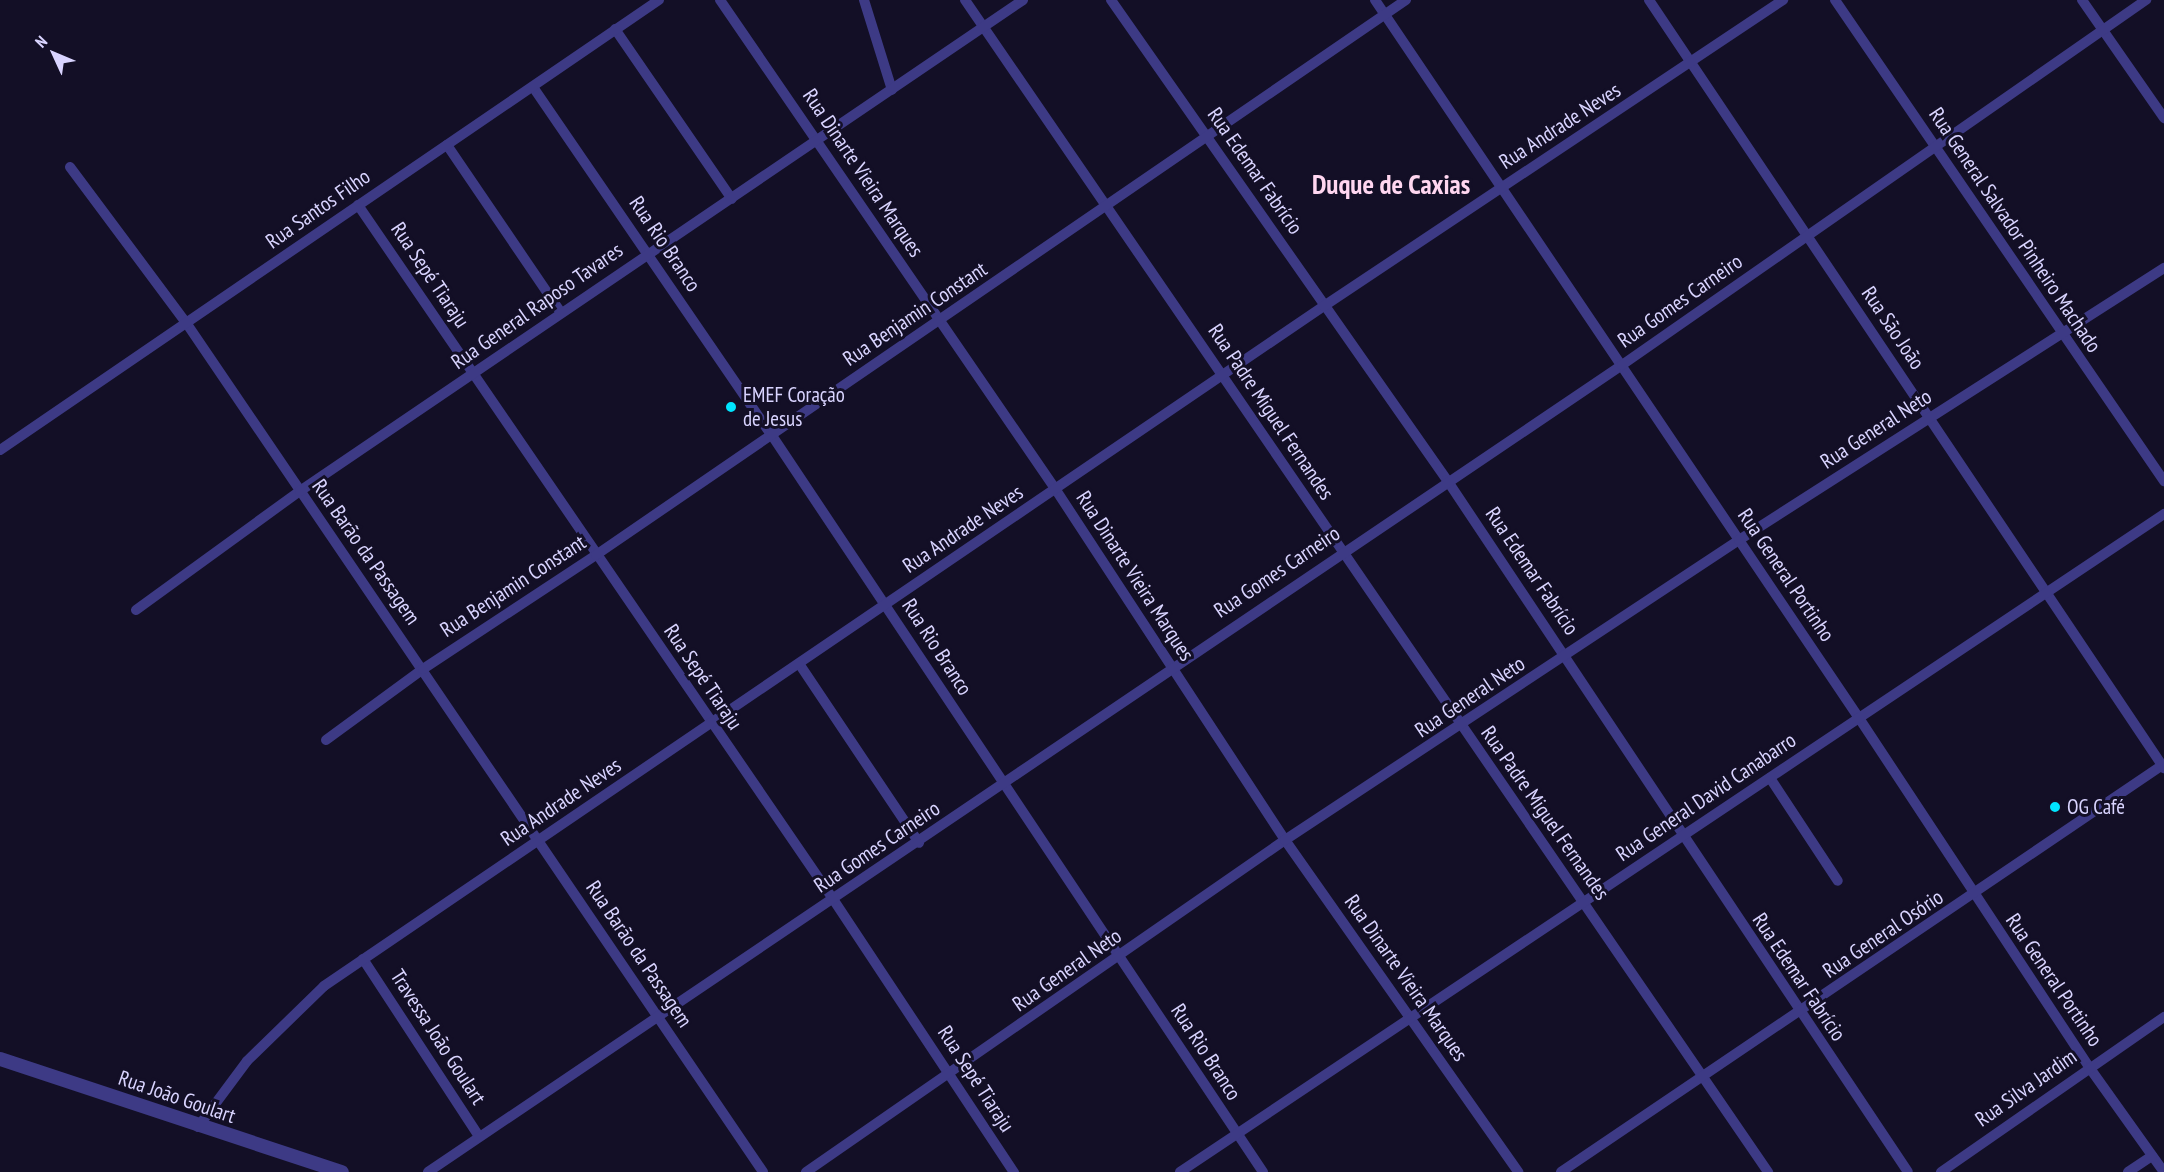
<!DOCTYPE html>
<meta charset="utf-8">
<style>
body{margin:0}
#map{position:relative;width:2164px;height:1172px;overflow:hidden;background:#130f26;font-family:"PT Sans Narrow",sans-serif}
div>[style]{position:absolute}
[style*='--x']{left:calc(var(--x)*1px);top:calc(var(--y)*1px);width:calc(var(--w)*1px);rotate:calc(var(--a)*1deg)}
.minor>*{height:10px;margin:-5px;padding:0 5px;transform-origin:5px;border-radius:5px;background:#3d3a85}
.tertiary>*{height:14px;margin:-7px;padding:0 7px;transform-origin:7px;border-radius:7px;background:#3d3a85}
.dots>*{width:16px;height:16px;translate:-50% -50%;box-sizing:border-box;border:3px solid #130f26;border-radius:50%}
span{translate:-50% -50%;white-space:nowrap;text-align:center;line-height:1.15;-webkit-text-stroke:6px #130f26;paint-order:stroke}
.street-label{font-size:21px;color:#d9d4ff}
.poi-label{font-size:21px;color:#d9d4ff}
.left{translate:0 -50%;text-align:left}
.district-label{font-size:27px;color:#ffd6f0;font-weight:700}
.north{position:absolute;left:24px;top:24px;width:60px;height:60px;-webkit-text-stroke:4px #130f26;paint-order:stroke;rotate:314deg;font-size:16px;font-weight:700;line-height:24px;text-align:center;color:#d9d4ff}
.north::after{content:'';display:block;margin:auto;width:21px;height:27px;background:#d9d4ff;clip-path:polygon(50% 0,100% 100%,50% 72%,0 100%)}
</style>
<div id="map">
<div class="minor">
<div style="--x:720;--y:0;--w:594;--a:55.56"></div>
<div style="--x:1056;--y:490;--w:418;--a:56.8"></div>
<div style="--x:1285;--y:840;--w:406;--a:54.9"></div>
<div style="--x:864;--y:0;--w:94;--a:72.7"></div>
<div style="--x:965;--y:0;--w:1421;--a:55.58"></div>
<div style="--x:1111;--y:0;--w:586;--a:55.01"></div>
<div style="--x:1447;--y:480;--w:831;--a:56.33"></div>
<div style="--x:1375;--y:0;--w:866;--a:56.02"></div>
<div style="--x:1859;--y:718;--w:418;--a:56.6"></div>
<div style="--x:2089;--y:1067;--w:129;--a:54.5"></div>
<div style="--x:1649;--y:0;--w:925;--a:56.16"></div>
<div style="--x:1835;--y:0;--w:583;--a:55.63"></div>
<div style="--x:2082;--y:0;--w:144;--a:55.2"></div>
<div style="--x:615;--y:29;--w:206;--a:55.5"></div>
<div style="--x:533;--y:87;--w:421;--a:55.6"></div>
<div style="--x:771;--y:434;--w:887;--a:56.31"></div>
<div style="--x:447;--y:145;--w:203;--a:55.8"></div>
<div style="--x:70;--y:167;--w:196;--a:53.3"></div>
<div style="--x:187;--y:324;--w:1025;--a:55.81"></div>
<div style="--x:358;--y:205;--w:841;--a:55.61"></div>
<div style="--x:833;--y:899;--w:328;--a:56.5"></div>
<div style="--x:0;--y:450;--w:798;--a:-34.33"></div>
<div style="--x:136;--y:610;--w:203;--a:-36"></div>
<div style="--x:300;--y:491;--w:874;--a:-34.18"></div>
<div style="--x:800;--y:665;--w:214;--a:56.2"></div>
<div style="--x:326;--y:740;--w:120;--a:-36.2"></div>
<div style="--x:423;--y:669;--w:207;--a:-33.4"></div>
<div style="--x:596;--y:555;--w:982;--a:-34.42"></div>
<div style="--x:1770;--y:778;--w:123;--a:56.6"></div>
<div style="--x:363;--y:959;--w:212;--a:56.8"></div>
<div style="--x:198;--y:1127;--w:82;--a:-53.4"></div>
<div style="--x:247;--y:1061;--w:107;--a:-44.2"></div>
<div style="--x:324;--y:986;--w:1209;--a:-34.22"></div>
<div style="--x:1324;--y:306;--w:552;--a:-33.69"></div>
<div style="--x:428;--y:1172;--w:1441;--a:-34.05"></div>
<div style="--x:1622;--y:365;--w:639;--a:-34.86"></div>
<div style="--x:806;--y:1172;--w:583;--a:-34.73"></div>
<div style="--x:1285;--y:840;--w:544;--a:-33.46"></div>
<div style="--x:1739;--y:540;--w:505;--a:-32.62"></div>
<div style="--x:1180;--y:1172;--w:1184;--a:-33.77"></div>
<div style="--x:1561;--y:1172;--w:728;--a:-34.08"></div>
<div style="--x:1941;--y:1172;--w:272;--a:-34.8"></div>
<div style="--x:2128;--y:1172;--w:29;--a:-34"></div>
</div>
<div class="tertiary">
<div style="--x:0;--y:1059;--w:360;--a:18.3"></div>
</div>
<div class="dots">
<div style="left:731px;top:407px;background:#00e5ff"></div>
<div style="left:2055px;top:807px;background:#00e5ff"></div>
</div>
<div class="street-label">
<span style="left:1560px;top:126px;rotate:-33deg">Rua Andrade Neves</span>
<span style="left:1255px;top:171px;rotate:55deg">Rua Edemar Fabrício</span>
<span style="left:863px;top:173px;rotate:56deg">Rua Dinarte Vieira Marques</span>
<span style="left:318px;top:209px;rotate:-35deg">Rua Santos Filho</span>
<span style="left:2015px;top:230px;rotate:56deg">Rua General Salvador Pinheiro Machado</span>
<span style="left:665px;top:244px;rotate:56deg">Rua Rio Branco</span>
<span style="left:430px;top:275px;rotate:56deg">Rua Sepé Tiaraju</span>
<span style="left:1680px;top:301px;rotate:-35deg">Rua Gomes Carneiro</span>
<span style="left:537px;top:306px;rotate:-35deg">Rua General Raposo Tavares</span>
<span style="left:915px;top:314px;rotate:-34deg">Rua Benjamin Constant</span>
<span style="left:1893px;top:328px;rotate:56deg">Rua São João</span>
<span style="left:1271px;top:412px;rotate:56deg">Rua Padre Miguel Fernandes</span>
<span style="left:1876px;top:429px;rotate:-33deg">Rua General Neto</span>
<span style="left:963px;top:529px;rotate:-34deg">Rua Andrade Neves</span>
<span style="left:366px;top:552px;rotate:55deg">Rua Barão da Passagem</span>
<span style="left:1532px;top:571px;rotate:56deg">Rua Edemar Fabrício</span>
<span style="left:1277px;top:572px;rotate:-34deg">Rua Gomes Carneiro</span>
<span style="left:1786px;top:575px;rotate:56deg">Rua General Portinho</span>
<span style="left:1135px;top:576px;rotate:57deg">Rua Dinarte Vieira Marques</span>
<span style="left:513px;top:586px;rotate:-33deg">Rua Benjamin Constant</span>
<span style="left:937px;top:647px;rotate:57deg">Rua Rio Branco</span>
<span style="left:703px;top:677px;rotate:56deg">Rua Sepé Tiaraju</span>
<span style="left:1470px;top:697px;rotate:-34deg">Rua General Neto</span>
<span style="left:1706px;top:797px;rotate:-34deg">Rua General David Canabarro</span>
<span style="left:561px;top:802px;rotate:-34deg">Rua Andrade Neves</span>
<span style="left:1545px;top:813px;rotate:55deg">Rua Padre Miguel Fernandes</span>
<span style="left:877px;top:847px;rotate:-34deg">Rua Gomes Carneiro</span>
<span style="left:1883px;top:934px;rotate:-34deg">Rua General Osório</span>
<span style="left:639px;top:954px;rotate:56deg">Rua Barão da Passagem</span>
<span style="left:1067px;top:970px;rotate:-35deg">Rua General Neto</span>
<span style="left:1799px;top:977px;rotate:56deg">Rua Edemar Fabrício</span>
<span style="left:1406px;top:978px;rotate:55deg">Rua Dinarte Vieira Marques</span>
<span style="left:2054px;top:980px;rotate:56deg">Rua General Portinho</span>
<span style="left:438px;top:1037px;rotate:57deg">Travessa João Goulart</span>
<span style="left:1206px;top:1052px;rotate:57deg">Rua Rio Branco</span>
<span style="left:976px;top:1079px;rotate:57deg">Rua Sepé Tiaraju</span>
<span style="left:2026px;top:1088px;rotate:-35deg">Rua Silva Jardim</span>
<span style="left:177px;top:1097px;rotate:19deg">Rua João Goulart</span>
</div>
<div class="poi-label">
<span class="left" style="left:743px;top:407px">EMEF Coração<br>de Jesus</span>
<span class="left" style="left:2067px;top:807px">OG Café</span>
</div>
<div class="district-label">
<span style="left:1391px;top:185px">Duque de Caxias</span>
</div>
<div class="north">N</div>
</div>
